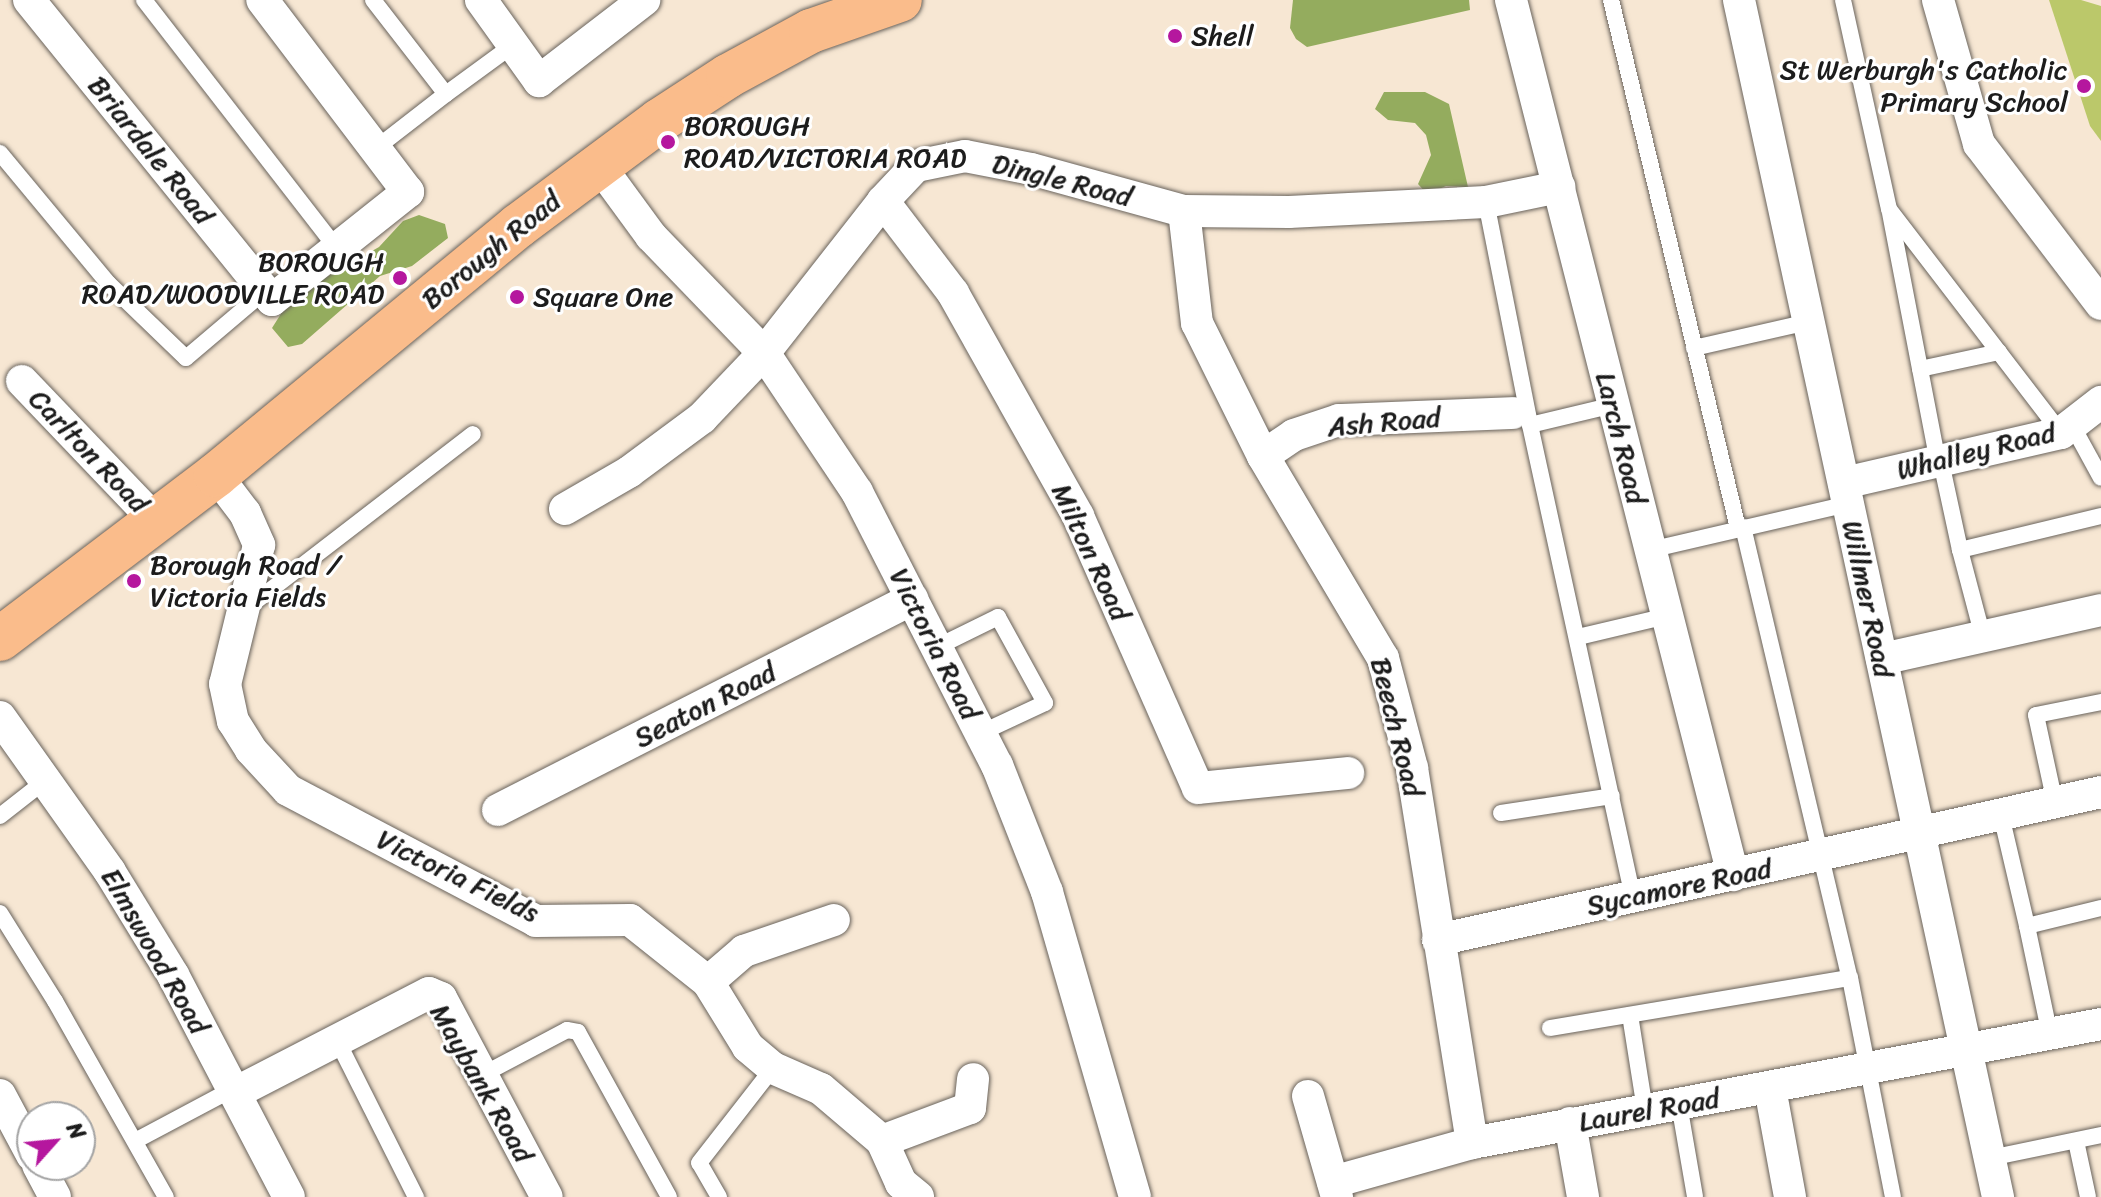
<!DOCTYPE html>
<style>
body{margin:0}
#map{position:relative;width:2101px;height:1197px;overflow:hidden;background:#f7e7d3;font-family:Sriracha,sans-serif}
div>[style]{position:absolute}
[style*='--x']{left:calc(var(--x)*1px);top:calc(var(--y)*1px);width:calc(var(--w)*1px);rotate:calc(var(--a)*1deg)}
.green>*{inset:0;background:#bbc86a}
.forest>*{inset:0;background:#94ac5e}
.roads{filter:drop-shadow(0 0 2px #69635c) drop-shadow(0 0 2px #69635c)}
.service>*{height:16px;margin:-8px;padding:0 8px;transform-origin:8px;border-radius:8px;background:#fff}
.minor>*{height:32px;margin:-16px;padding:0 16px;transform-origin:16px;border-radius:16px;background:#fff}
.trunk>*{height:44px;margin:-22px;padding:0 22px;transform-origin:22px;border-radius:22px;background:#fabc8b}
.dots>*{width:22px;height:22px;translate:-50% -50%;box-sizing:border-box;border:4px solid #fff;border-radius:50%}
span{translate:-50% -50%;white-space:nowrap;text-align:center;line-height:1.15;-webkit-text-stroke:6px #fff;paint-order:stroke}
.poi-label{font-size:28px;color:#1c1c1c}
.left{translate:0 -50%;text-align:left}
.right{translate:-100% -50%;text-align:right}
.street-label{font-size:28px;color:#1c1c1c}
.north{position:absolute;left:16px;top:1101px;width:80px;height:80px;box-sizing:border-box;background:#fff;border:2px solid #a4a4a4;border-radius:50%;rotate:63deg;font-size:22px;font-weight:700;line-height:32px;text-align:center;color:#1c1c1c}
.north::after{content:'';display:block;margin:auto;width:28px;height:36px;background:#b5179e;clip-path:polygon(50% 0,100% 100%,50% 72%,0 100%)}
</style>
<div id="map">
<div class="green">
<div style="clip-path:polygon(2049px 0,2081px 0,2101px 6px,2101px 141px,2090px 126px)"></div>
</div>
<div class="forest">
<div style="clip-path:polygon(1293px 0,1469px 0,1470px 10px,1307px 47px,1296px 39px,1290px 28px)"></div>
<div style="clip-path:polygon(1384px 92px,1425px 92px,1449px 104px,1468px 187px,1446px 186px,1427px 194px,1418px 184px,1431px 155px,1426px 135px,1415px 123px,1388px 120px,1375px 109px)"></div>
<div style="clip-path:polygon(419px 215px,445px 224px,448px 238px,412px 266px,380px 276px,302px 344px,288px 347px,272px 328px,284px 309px,302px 291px,379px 247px,403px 221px)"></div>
</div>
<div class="roads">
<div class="service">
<div style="--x:144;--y:0;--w:315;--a:52.2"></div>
<div style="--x:373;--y:0;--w:119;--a:52.2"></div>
<div style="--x:446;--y:94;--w:83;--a:-36.2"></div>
<div style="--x:1611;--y:0;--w:543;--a:76.48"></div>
<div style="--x:1843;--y:0;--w:214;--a:77.6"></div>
<div style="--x:1889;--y:209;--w:282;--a:52.5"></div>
<div style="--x:375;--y:149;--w:90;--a:-37.8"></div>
<div style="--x:0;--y:153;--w:169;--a:50.3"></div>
<div style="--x:108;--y:283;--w:108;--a:43.9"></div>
<div style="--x:186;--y:358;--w:104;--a:-40.3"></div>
<div style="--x:1486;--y:202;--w:227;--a:78.8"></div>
<div style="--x:1530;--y:425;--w:483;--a:77.7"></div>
<div style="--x:1890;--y:213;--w:255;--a:79.1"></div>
<div style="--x:1694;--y:348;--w:117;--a:-12.8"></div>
<div style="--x:1920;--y:369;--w:81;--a:-12.1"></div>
<div style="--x:1530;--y:425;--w:85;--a:-13.5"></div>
<div style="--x:2072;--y:425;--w:60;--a:61.3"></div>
<div style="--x:1941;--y:462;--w:90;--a:77.8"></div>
<div style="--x:1960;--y:550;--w:145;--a:-13.6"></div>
<div style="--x:1743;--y:527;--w:464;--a:76.7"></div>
<div style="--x:1850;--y:978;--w:223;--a:78.9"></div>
<div style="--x:1650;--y:550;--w:203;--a:-13.1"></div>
<div style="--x:1960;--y:550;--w:90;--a:75.2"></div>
<div style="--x:247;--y:608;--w:285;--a:-37.6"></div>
<div style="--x:1578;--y:637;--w:91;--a:-13.3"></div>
<div style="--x:937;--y:647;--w:68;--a:-26.2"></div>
<div style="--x:998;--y:617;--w:98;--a:61.3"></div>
<div style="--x:1045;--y:703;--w:71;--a:154.9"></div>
<div style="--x:2055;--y:803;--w:90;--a:-102.2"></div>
<div style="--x:2036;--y:715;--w:66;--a:-11.3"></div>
<div style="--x:1501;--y:813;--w:112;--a:-8.7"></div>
<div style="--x:2001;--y:815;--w:114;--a:76.8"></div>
<div style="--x:2027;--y:926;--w:76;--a:-13.7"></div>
<div style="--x:0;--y:816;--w:58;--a:-38"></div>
<div style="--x:0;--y:913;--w:104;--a:58"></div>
<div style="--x:55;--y:1001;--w:225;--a:60.5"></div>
<div style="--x:2027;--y:926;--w:111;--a:78.1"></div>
<div style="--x:1630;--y:1015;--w:96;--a:81"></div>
<div style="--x:1550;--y:1028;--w:304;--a:-9.5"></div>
<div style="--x:338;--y:1042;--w:174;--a:63.3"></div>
<div style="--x:482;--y:1075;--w:96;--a:-27.9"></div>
<div style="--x:567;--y:1030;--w:11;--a:10"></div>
<div style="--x:578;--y:1032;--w:188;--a:61.1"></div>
<div style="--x:1679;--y:1104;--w:94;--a:80.2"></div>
<div style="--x:135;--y:1141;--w:111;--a:-28"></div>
<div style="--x:2076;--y:1141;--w:57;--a:77.9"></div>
<div style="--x:1990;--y:1158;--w:113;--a:-11.7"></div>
<div style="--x:719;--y:1197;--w:39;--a:-120"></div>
<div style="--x:699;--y:1163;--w:120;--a:-52.1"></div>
</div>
<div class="minor">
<div style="--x:29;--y:0;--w:386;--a:51"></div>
<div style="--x:272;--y:300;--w:174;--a:-38.5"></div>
<div style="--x:408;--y:192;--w:241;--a:-127.2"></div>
<div style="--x:481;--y:0;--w:100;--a:54.4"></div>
<div style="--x:539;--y:81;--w:133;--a:-37.6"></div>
<div style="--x:1511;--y:0;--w:903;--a:75.76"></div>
<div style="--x:1739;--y:0;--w:1225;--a:77.79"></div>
<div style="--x:1938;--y:0;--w:150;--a:74.1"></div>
<div style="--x:1979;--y:144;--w:201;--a:52.7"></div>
<div style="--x:599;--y:165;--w:88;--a:53.8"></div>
<div style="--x:651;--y:236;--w:163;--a:46"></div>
<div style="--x:764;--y:353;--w:167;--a:56.2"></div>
<div style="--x:857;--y:492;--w:307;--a:62.9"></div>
<div style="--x:997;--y:765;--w:136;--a:68.5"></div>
<div style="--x:1047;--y:892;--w:317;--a:73.9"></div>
<div style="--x:883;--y:201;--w:116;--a:52.7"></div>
<div style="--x:953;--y:293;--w:256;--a:60.7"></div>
<div style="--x:1078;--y:516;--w:297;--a:66.2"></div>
<div style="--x:1198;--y:788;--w:151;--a:-5.7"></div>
<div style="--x:1184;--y:211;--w:113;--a:83.4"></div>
<div style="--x:1197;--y:323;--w:148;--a:63.6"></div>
<div style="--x:1263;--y:456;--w:235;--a:59.3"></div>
<div style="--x:1383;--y:658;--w:114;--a:75.2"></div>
<div style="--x:1412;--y:768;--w:380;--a:80.9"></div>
<div style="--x:22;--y:381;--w:194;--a:46.3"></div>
<div style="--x:1263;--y:456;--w:37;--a:-34"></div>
<div style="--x:1294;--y:435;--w:47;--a:-18.4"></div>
<div style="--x:1339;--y:420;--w:174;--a:-2.3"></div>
<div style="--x:216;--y:475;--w:48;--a:52.7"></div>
<div style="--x:245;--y:513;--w:35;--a:66"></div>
<div style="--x:259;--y:545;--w:143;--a:103.7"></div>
<div style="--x:225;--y:684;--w:38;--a:78"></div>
<div style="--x:233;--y:721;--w:34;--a:58"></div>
<div style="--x:251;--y:750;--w:54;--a:47.2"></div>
<div style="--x:288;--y:790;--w:280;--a:27.8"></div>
<div style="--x:536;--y:921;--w:94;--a:-0.6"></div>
<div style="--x:630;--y:920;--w:100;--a:38.5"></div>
<div style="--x:708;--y:982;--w:76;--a:58.4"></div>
<div style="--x:748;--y:1047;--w:33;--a:40"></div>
<div style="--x:773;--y:1068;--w:52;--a:23.6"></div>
<div style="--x:821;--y:1089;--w:80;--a:40.4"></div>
<div style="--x:882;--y:1141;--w:46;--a:65.7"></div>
<div style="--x:901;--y:1183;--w:22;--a:39"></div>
<div style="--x:1844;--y:483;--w:223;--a:-13"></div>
<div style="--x:2061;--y:433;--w:51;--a:-37.8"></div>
<div style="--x:565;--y:509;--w:74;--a:-30"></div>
<div style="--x:629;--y:472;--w:91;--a:-36.5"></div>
<div style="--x:702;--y:418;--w:90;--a:-46.4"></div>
<div style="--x:764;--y:353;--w:193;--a:-51.9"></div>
<div style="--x:883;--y:201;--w:48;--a:-46.7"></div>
<div style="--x:916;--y:166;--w:50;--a:-11.5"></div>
<div style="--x:965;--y:156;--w:67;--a:11.1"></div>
<div style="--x:1031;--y:169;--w:159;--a:15.4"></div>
<div style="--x:1184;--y:211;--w:105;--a:0.5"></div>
<div style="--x:1289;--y:212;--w:197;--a:-2.9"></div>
<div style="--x:1486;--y:202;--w:75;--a:-11.6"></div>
<div style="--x:1882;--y:659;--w:224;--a:-12.6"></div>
<div style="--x:0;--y:717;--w:190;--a:54.6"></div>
<div style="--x:110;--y:872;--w:121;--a:58.5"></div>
<div style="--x:173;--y:975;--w:250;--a:62.4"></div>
<div style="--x:498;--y:810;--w:465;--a:-27"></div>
<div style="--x:1438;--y:940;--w:679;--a:-12.58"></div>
<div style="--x:708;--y:982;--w:48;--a:-40.7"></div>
<div style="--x:744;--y:951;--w:95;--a:-19"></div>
<div style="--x:1770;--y:1088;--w:111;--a:79.6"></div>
<div style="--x:235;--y:1093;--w:218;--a:-27.3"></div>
<div style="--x:429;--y:993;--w:13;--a:23"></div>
<div style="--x:441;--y:998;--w:225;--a:62"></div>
<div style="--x:0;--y:1095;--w:68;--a:61.9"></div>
<div style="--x:1308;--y:1096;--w:105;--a:74"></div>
<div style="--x:1570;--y:1123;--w:75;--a:80"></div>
<div style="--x:882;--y:1141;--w:94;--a:-20.6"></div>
<div style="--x:970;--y:1108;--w:29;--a:-84"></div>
<div style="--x:38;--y:1165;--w:36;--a:62"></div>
<div style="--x:1333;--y:1182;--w:144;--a:-15.7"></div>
<div style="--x:1472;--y:1143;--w:640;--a:-10.71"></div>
</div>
<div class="trunk">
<div style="--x:0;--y:639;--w:271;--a:-37.2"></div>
<div style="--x:216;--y:475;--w:391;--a:-39.5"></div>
<div style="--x:518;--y:226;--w:176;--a:-36.7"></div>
<div style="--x:659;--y:121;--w:82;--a:-33.1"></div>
<div style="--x:728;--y:76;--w:94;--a:-28.5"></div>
<div style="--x:811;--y:31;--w:94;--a:-19.2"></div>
</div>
</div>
<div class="dots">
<div style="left:1175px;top:36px;background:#b5179e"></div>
<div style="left:2084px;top:86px;background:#b5179e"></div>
<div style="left:668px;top:142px;background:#b5179e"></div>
<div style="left:400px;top:278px;background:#b5179e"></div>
<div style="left:517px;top:297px;background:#b5179e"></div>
<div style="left:134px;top:581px;background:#b5179e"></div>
</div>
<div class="poi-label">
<span class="left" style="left:1191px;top:36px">Shell</span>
<span class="right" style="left:2068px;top:86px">St Werburgh's Catholic<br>Primary School</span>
<span class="left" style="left:684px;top:142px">BOROUGH<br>ROAD/VICTORIA ROAD</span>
<span class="right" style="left:384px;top:278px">BOROUGH<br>ROAD/WOODVILLE ROAD</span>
<span class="left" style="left:533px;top:297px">Square One</span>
<span class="left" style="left:150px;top:581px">Borough Road /<br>Victoria Fields</span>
</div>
<div class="street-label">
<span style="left:151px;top:150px;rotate:51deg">Briardale Road</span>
<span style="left:1062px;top:180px;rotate:14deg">Dingle Road</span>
<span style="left:491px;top:250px;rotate:-39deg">Borough Road</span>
<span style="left:1384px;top:422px;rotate:-5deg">Ash Road</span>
<span style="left:1621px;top:438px;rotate:76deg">Larch Road</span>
<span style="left:89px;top:451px;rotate:46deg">Carlton Road</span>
<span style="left:1976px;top:451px;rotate:-14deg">Whalley Road</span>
<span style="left:1091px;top:552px;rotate:65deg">Milton Road</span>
<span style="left:1868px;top:599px;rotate:78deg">Willmer Road</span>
<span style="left:935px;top:644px;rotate:63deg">Victoria Road</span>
<span style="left:705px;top:705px;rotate:-27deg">Seaton Road</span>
<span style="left:1397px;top:727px;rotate:76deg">Beech Road</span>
<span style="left:458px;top:876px;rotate:26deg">Victoria Fields</span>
<span style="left:1679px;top:887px;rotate:-12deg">Sycamore Road</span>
<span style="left:155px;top:951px;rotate:60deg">Elmswood Road</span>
<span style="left:482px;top:1083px;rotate:60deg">Maybank Road</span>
<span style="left:1649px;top:1110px;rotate:-10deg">Laurel Road</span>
</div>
<div class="north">N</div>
</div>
